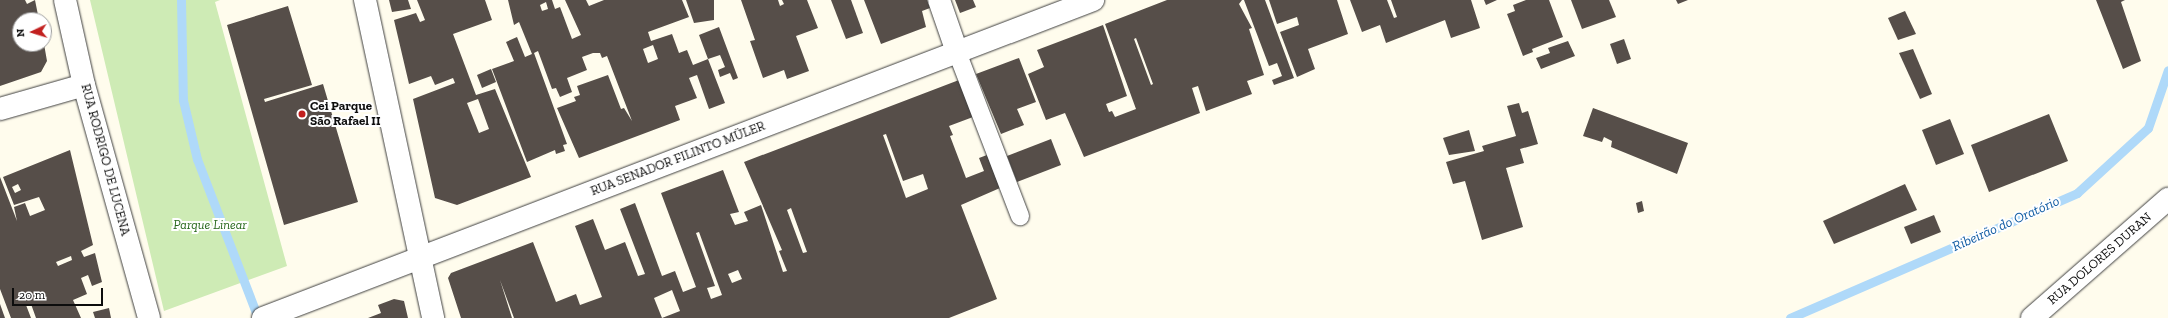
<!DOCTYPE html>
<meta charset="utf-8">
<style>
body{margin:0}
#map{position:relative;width:2168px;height:318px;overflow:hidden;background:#fffced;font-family:"Zilla Slab",serif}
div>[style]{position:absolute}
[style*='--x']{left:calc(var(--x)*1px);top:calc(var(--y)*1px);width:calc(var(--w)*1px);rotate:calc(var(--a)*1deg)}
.green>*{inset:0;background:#ceebb5}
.stream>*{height:9px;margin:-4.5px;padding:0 4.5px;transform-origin:4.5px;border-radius:4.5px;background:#afd9f9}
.building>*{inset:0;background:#564e49}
.roads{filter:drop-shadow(0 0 1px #404040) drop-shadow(0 0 1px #404040)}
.lane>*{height:18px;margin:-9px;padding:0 9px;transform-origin:9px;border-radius:9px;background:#fff}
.street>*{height:22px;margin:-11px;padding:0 11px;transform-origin:11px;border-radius:11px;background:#fff}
.dots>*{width:11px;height:11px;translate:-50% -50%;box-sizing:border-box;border:2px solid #fff;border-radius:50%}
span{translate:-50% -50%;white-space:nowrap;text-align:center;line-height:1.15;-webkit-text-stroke:4px #fff;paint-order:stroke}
.poi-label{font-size:13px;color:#0d0d0d;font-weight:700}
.left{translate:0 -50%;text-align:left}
.street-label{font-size:13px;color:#0d0d0d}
.park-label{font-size:13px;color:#27671b;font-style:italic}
.water-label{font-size:14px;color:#115ca3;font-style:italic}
.north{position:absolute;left:12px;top:12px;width:40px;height:40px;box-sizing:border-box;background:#fff;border:1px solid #9e9e9e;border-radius:50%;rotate:266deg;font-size:11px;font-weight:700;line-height:16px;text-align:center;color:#0d0d0d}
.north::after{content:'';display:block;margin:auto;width:14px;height:18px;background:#c2201f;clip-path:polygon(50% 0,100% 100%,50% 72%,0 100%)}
.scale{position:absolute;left:12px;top:288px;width:91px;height:18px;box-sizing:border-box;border:2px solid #0d0d0d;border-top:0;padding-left:5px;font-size:12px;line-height:14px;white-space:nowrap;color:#0d0d0d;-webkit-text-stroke:3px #fff;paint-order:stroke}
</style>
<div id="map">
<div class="green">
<div style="clip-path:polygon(90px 0,220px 0,215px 2px,287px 266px,164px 311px)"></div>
</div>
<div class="stream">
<div style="--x:181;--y:0;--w:100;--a:88.9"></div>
<div style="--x:183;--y:100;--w:61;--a:76.7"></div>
<div style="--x:197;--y:159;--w:170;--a:69"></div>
<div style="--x:1790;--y:318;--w:313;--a:-23.5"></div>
<div style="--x:2077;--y:193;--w:96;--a:-42.5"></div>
<div style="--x:2148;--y:128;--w:61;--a:-71"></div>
</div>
<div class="building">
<div style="clip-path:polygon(0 0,25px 0,27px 4px,35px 0,39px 20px,20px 20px,20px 44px,44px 44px,47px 61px,41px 72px,0 86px)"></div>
<div style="clip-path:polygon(389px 0,408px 0,411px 9px,392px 12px)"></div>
<div style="clip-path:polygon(evenodd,417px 0,485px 0,492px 20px,453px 34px,476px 95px,495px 89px,531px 177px,457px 205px,435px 198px,413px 99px,455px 83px,453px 78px,435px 85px,431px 76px,409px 84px,394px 20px,416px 13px,420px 22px,425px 20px,417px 0,478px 99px,489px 129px,479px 133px,467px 103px,478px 99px)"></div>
<div style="clip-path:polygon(evenodd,508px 0,552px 0,555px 9px,560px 7px,572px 39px,581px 35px,565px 0,586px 0,589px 6px,604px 0,682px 0,689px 17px,648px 32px,651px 41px,672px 34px,679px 53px,687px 50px,693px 65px,708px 59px,725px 103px,709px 109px,697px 75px,689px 78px,697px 98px,675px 106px,680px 120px,579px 158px,557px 108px,576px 101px,574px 97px,580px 95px,577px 86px,608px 75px,621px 109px,624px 108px,632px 121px,607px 56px,602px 58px,600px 53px,593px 53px,582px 57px,587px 70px,567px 78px,572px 92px,560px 97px,556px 88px,552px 89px,538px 51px,534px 53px,567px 144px,563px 145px,565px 151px,556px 154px,555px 150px,527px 162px,492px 69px,514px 61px,506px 42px,517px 37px,525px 57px,532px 54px,519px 22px,514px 25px,508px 0,546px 2px,548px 9px,542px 11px,540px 5px,546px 2px,508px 0,653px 45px,658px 59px,648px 63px,643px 49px,653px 45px)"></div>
<div style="clip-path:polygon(686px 0,714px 0,714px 20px,694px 23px)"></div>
<div style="clip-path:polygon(741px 0,778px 0,780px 6px,784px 4px,782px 0,807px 0,818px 28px,796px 36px,809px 71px,787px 79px,784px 70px,763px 78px,750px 41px,755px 40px)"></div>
<div style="clip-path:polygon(831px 0,851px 0,863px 33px,846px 39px)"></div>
<div style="clip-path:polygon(864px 0,927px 0,930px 8px,922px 11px,926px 27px,881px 44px)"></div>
<div style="clip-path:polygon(955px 0,973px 0,976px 7px,960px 13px)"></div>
<div style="clip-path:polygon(evenodd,1167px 0,1242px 0,1239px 4px,1252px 28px,1249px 29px,1264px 75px,1247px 81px,1252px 94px,1206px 111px,1198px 86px,1192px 88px,1200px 113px,1084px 157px,1065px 113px,1046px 120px,1028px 74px,1044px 67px,1037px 50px,1103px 25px,1127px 96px,1106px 104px,1109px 112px,1112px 111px,1115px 117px,1136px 109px,1105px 24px,1167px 0,1136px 38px,1153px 84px,1151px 85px,1134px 39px,1136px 38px)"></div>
<div style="clip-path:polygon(1244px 0,1265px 0,1294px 78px,1274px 85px,1272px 80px,1282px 76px,1277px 63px,1269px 66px)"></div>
<div style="clip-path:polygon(1269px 0,1337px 0,1348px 34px,1308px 49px,1315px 69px,1297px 77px,1280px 32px,1299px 25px,1297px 17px,1277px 24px)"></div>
<div style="clip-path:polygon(1350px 0,1387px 0,1394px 18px,1397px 17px,1391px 0,1471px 0,1480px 28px,1451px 38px,1445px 20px,1386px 43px,1380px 25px,1362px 32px)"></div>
<div style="clip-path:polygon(1484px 0,1497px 0,1486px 5px)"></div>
<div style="clip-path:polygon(1526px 0,1549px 0,1563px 37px,1532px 49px,1533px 52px,1523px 56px,1507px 14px,1515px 11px,1513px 5px)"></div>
<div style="clip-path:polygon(1571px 0,1609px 0,1616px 17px,1582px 29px)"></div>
<div style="clip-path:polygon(1676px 0,1688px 0,1678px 4px)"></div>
<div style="clip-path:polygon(2096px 0,2125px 0,2121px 2px,2141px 61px,2123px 69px)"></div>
<div style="clip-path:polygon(288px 6px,312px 85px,264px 99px,265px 102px,323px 84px,358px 202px,284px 225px,227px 25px)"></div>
<div style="clip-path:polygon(1905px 11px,1916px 34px,1898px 40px,1888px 18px)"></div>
<div style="clip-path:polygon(719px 27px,738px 78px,733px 80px,730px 73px,720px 77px,718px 70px,725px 67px,720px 55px,708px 59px,699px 35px)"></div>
<div style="clip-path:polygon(1624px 39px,1631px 59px,1617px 64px,1610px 44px)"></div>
<div style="clip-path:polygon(1568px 41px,1575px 56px,1541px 69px,1536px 58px,1550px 53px,1548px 48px)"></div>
<div style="clip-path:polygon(1913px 49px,1932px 94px,1920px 99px,1899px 53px)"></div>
<div style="clip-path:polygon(1019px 58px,1036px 102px,1017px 109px,1024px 125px,1001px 134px,976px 74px)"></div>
<div style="clip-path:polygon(491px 69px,496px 82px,482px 88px,477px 75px)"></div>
<div style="clip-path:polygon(evenodd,959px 80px,973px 117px,949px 126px,953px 135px,950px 136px,966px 178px,984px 171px,979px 158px,987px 155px,1000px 188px,961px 205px,997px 299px,949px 318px,514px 318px,500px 280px,512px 318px,461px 318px,448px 278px,451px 273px,533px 242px,556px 302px,576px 294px,580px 305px,602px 297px,575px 226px,593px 219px,605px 250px,625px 242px,638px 276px,645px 274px,620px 209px,635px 203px,662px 276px,675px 271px,683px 292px,696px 287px,661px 193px,723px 170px,739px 212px,730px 214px,735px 225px,748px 221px,744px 212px,761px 205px,783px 272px,787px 271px,779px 251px,782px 250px,744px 162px,959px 80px,886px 134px,903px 181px,923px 174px,928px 189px,906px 198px,883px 135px,886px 134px,959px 80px,791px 208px,807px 252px,803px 253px,787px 210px,791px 208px,959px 80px,699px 232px,722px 295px,711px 299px,707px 288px,715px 286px,696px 233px,699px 232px,959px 80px,738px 270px,742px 279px,732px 283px,728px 274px,738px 270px,959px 80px,672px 290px,680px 311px,662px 318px,654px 298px,672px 290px)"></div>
<div style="clip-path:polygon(1519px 103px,1522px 113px,1528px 111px,1538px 144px,1520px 149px,1524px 163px,1506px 168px,1523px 227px,1482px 240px,1465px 181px,1453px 184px,1446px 162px,1484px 151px,1482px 146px,1516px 136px,1507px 106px)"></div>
<div style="clip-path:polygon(1593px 108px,1688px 143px,1677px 174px,1611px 147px,1612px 141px,1604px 137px,1602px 142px,1583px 136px)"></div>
<div style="clip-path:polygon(2049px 114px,2068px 161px,1989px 192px,1971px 145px)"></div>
<div style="clip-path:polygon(1950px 119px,1964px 154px,1936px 165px,1922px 130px)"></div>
<div style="clip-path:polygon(1469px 130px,1475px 151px,1449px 155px,1443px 138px)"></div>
<div style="clip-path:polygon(1051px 139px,1061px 165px,1017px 182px,1007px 156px)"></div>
<div style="clip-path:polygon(evenodd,70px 150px,93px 245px,81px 251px,84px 257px,95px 253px,102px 282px,92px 286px,88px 275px,81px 278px,87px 294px,73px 300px,81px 318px,36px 318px,31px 304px,26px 305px,31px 318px,11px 318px,0 289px,0 177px,17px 221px,14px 207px,25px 203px,30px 216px,45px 210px,39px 197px,14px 205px,3px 177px,70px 150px,18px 184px,21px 190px,15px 193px,12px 187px,18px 184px,70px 150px,71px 256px,72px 260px,58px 266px,56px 262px,71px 256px)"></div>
<div style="clip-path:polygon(1905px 184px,1917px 210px,1834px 244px,1823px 221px)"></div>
<div style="clip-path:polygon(1642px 201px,1644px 211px,1638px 213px,1636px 203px)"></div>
<div style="clip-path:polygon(1934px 215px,1941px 232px,1911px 244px,1904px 227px)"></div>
<div style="clip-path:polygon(394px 299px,404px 301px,408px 318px,368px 318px,381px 313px,378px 305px)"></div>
<div style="clip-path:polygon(0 304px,5px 318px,0 318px)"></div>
<div style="clip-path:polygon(109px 308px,111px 318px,95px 318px,93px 312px)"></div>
</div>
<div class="roads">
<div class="lane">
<div style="--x:957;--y:52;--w:176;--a:69"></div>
</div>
<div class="street">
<div style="--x:65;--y:0;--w:87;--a:77.4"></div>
<div style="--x:84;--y:85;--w:242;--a:74.4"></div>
<div style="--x:365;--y:0;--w:325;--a:77.9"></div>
<div style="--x:939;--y:0;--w:55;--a:70.9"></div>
<div style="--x:0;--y:109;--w:87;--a:-15.9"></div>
<div style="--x:263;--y:318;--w:889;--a:-20.96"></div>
<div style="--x:2032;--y:318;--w:181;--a:-41.2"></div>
</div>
</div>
<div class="dots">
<div style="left:302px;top:114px;background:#c2201f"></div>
</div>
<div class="poi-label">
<span class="left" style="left:310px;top:114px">Cei Parque<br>São Rafael II</span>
</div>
<div class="street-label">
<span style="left:678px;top:159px;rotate:-21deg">RUA SENADOR FILINTO MÜLER</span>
<span style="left:105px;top:160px;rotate:75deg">RUA RODRIGO DE LUCENA</span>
<span style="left:2100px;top:259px;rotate:-41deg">RUA DOLORES DURAN</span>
</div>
<div class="park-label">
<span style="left:210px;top:225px">Parque Linear</span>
</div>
<div class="water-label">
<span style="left:2006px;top:224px;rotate:-24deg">Ribeirão do Oratório</span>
</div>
<div class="north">N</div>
<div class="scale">20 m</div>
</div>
